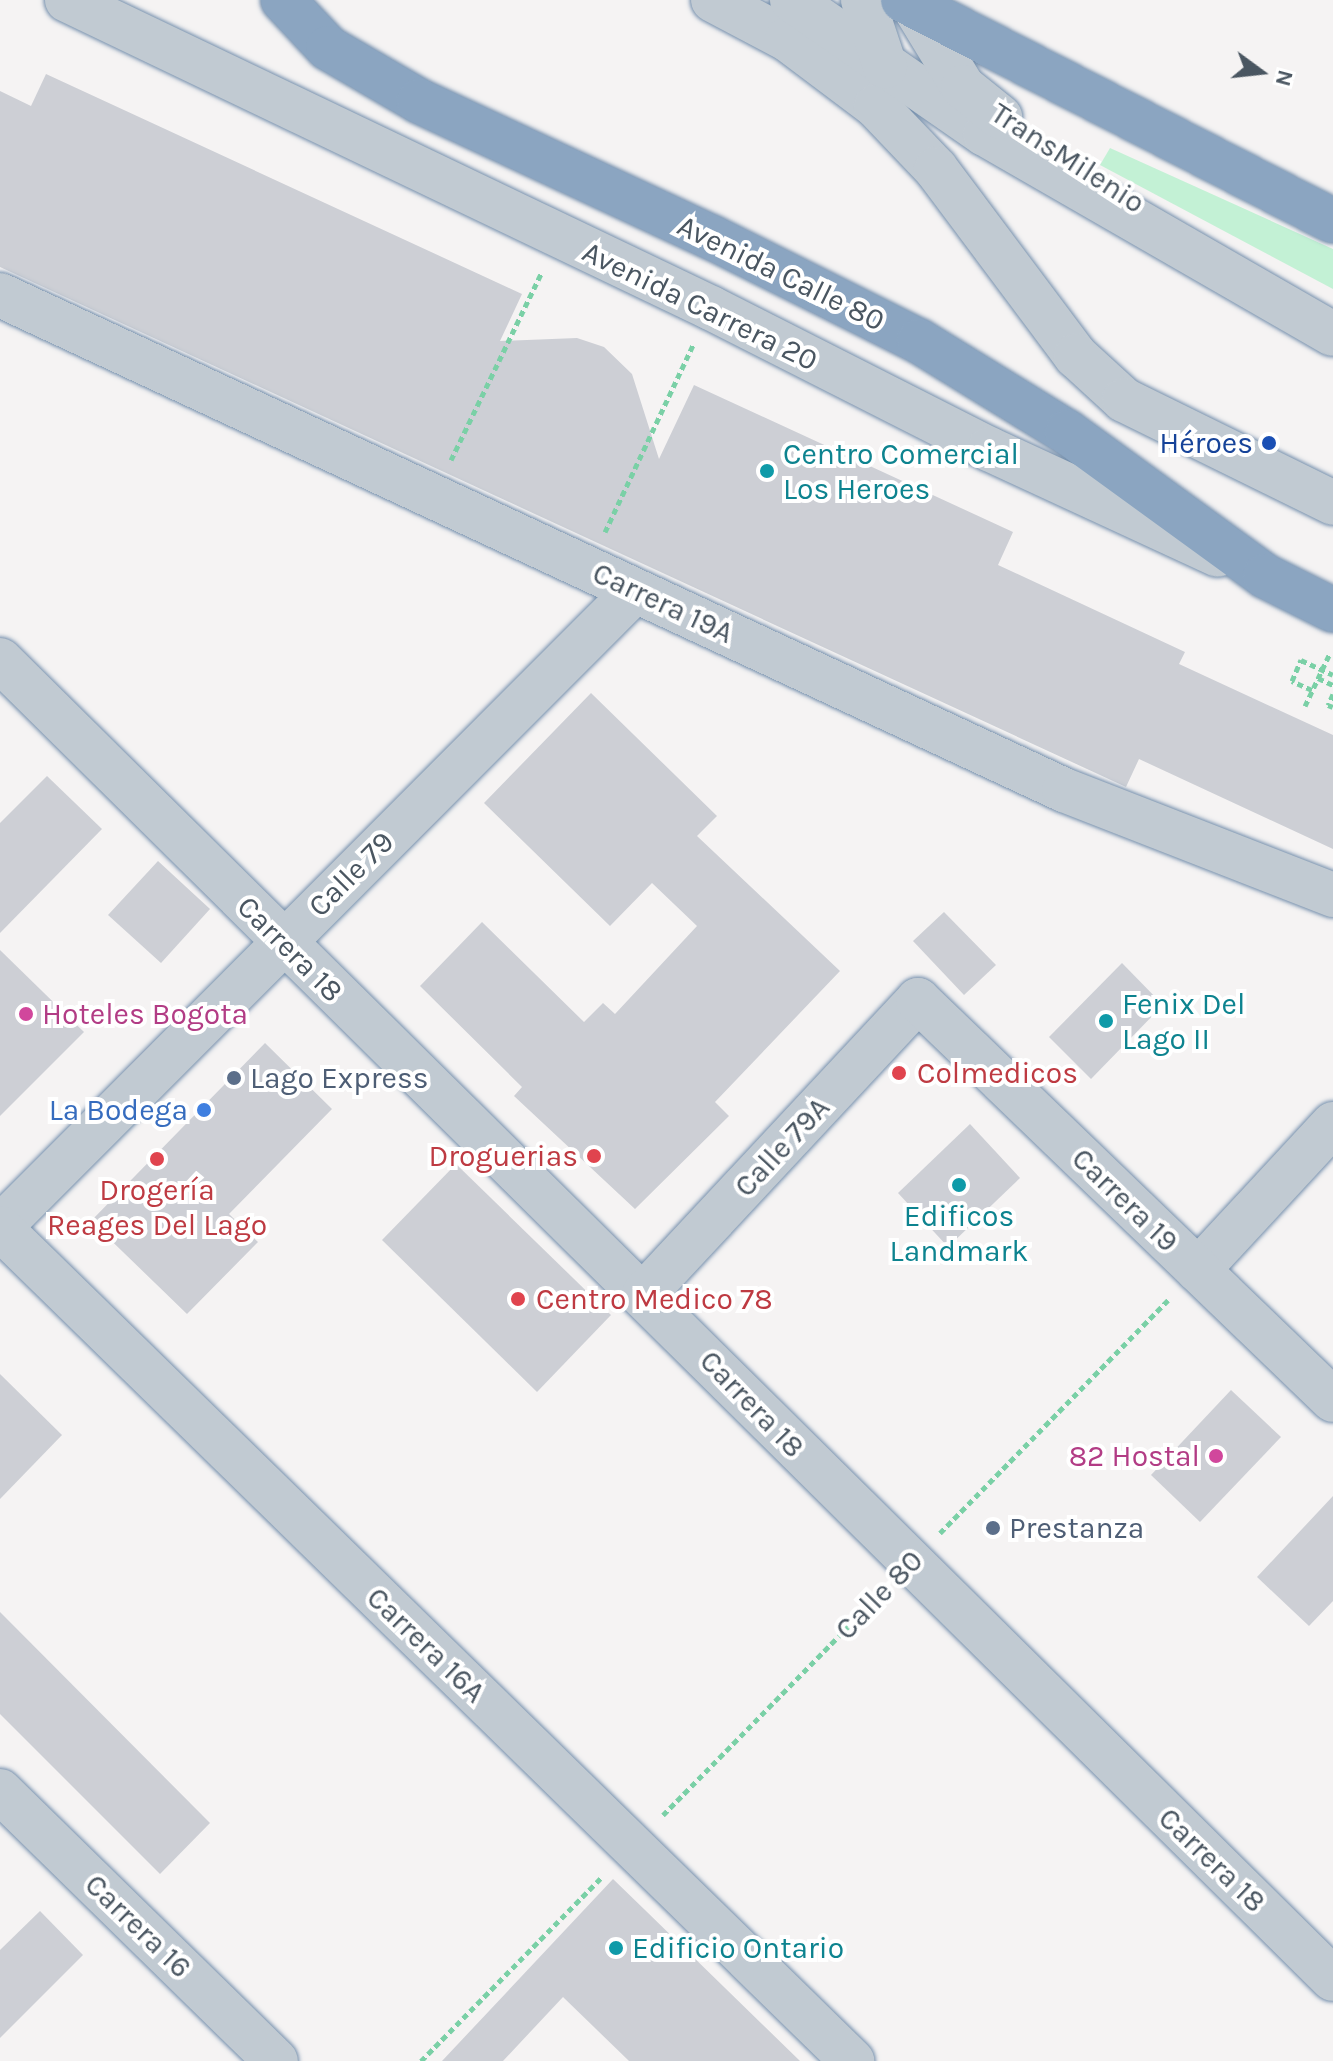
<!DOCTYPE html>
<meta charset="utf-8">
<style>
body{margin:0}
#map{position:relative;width:1333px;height:2061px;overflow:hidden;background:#f5f3f3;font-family:Karla,sans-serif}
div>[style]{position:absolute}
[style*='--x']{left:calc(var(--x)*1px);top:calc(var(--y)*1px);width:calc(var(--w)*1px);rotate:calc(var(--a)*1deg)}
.green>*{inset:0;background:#c3f1d5}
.building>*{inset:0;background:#cdcfd5}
.path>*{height:5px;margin-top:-2.5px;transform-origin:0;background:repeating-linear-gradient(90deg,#7ad0a6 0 6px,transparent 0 10px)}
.roads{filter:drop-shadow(0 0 2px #7690ad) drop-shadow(0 0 2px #7690ad)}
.minor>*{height:44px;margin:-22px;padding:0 22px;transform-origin:22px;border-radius:22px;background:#c1cad2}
.highway>*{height:44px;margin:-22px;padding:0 22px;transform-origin:22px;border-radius:22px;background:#8ba5c1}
.path-bridge>*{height:5px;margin-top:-2.5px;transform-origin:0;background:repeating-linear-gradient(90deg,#7ad0a6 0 6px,transparent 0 10px)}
.dots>*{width:22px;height:22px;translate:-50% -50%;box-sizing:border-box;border:4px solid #fff;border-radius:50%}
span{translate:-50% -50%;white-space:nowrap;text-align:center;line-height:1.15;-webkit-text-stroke:8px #fff;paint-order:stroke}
.street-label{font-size:30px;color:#4a5661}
.transit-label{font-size:30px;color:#164399}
.right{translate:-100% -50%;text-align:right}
.culture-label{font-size:30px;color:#0d838f}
.left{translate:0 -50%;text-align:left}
.hotel-label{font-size:30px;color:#b23c85}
.health-label{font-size:30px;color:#be3a42}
.service-label{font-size:30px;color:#4e5e75}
.shop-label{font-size:30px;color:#366cbe}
.north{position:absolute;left:1221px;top:32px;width:80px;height:80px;-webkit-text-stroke:6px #fff;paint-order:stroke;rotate:105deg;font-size:22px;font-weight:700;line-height:32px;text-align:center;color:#4a5661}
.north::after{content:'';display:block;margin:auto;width:28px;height:36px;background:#4a5661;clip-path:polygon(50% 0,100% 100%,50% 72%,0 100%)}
</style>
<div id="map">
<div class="green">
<div style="clip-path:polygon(1110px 148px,1333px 249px,1333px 289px,1100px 165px)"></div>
</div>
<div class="building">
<div style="clip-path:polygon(46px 74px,522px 294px,500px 341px,577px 338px,604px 347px,632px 374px,659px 459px,694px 385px,1013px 532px,998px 565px,1185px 652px,1179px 664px,1333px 735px,1333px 849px,1139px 759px,1126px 787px,0 267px,0 91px,31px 106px)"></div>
<div style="clip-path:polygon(591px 693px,717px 816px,697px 836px,840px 971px,715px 1102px,729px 1116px,635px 1209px,514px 1096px,522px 1087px,420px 986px,482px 922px,584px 1022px,603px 1003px,615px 1014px,697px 926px,652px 883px,610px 926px,484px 803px)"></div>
<div style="clip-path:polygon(47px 776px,102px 829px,0 933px,0 823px)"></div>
<div style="clip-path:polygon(158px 861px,210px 909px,161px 963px,108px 915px)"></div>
<div style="clip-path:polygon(944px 912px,996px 965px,964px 995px,913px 941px)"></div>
<div style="clip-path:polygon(0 950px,84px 1032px,0 1116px)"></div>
<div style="clip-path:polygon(1122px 963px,1163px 1005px,1091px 1079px,1049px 1037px)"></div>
<div style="clip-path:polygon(265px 1043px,332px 1109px,229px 1214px,258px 1242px,187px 1314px,91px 1221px)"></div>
<div style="clip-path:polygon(970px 1124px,1020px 1178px,948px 1247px,898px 1193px)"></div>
<div style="clip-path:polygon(456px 1164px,611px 1315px,537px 1392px,382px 1240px)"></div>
<div style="clip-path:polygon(0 1374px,62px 1435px,0 1499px)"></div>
<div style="clip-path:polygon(1231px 1390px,1281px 1437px,1200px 1522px,1151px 1475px)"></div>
<div style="clip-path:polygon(1333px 1496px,1333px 1601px,1309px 1626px,1257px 1577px)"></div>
<div style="clip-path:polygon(0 1612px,210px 1823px,160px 1874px,0 1714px)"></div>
<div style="clip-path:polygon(613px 1879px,645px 1910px,800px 2061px,629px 2061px,563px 1997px,503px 2061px,442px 2061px)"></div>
<div style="clip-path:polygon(40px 1911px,83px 1955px,0 2038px,0 1950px)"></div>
</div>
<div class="path">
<div style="--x:451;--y:460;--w:207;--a:-64.2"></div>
<div style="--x:605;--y:532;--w:207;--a:-64.8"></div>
<div style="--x:1318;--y:678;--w:17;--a:25"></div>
<div style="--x:1333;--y:694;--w:12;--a:114"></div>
<div style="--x:1328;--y:705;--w:5;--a:22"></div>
<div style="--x:1305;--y:706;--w:59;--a:-64.7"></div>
<div style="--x:940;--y:1533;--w:326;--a:-45.6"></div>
<div style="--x:663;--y:1815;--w:314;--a:-45.5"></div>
<div style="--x:421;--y:2061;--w:258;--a:-45.5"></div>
</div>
<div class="roads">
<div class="minor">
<div style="--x:67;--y:0;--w:714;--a:25.56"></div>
<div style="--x:711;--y:308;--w:312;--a:26.9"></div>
<div style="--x:989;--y:449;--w:252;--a:24.8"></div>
<div style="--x:713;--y:0;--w:84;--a:27.8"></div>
<div style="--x:787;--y:39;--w:111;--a:37"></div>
<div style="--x:876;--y:106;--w:87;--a:46.4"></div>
<div style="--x:936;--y:169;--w:234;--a:53.2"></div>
<div style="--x:1076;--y:356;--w:65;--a:42.5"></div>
<div style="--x:1124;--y:400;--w:233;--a:26.2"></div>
<div style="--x:792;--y:0;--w:235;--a:34.8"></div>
<div style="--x:985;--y:134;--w:401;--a:29.9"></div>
<div style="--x:863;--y:0;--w:70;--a:71.6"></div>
<div style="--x:910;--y:0;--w:102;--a:58.7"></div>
<div style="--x:963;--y:87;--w:48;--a:39"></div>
<div style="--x:0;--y:295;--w:1174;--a:24.95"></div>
<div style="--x:1064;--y:790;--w:289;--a:21.3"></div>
<div style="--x:0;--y:660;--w:1875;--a:44.7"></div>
<div style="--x:0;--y:1227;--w:899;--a:-45.05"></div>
<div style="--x:0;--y:1228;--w:1192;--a:44.35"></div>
<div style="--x:1198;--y:1270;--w:199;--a:-47.2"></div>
<div style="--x:644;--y:1294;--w:402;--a:-47"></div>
<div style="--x:918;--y:1000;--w:576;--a:43.95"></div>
<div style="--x:0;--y:1791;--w:386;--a:44.4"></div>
</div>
<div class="highway">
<div style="--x:283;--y:0;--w:66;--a:46.8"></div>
<div style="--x:328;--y:48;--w:105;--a:30.2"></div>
<div style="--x:419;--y:101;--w:324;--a:25"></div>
<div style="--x:713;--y:238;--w:230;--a:26.6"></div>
<div style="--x:919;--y:341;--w:174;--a:31.6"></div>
<div style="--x:1067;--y:432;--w:245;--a:36"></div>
<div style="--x:1265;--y:576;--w:76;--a:26.6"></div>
<div style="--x:903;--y:0;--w:483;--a:27.2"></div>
</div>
</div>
<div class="path-bridge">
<div style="--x:1312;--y:690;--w:22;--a:-156"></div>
<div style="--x:1292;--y:681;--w:23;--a:-67"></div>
<div style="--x:1301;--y:660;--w:35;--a:25"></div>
</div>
<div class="dots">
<div style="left:1269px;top:443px;background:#1a4fb4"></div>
<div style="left:767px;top:471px;background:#0f9aa8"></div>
<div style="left:26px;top:1014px;background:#d1479c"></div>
<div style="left:1106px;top:1021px;background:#0f9aa8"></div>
<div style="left:899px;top:1073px;background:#e0444e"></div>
<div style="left:234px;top:1078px;background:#5c6f8a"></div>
<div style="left:204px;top:1110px;background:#3f7fe0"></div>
<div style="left:594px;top:1156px;background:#e0444e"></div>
<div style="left:157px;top:1159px;background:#e0444e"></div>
<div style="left:959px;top:1185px;background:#0f9aa8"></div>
<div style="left:518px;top:1299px;background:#e0444e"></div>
<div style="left:1216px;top:1456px;background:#d1479c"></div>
<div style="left:993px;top:1528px;background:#5c6f8a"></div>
<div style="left:616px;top:1948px;background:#0f9aa8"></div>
</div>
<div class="street-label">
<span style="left:1068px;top:158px;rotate:33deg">TransMilenio</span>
<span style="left:781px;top:273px;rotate:26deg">Avenida Calle 80</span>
<span style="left:700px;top:306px;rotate:26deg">Avenida Carrera 20</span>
<span style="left:663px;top:603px;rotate:25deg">Carrera 19A</span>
<span style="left:351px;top:874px;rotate:-45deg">Calle 79</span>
<span style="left:290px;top:949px;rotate:45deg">Carrera 18</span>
<span style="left:782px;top:1147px;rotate:-47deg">Calle 79A</span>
<span style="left:1125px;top:1200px;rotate:44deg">Carrera 19</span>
<span style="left:752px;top:1404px;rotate:46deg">Carrera 18</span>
<span style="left:879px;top:1595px;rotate:-46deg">Calle 80</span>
<span style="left:426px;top:1645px;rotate:44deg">Carrera 16A</span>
<span style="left:1212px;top:1860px;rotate:44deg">Carrera 18</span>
<span style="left:138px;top:1926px;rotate:44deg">Carrera 16</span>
</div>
<div class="transit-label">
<span class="right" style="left:1253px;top:443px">Héroes</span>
</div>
<div class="culture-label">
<span class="left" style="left:783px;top:471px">Centro Comercial<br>Los Heroes</span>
<span class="left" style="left:1122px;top:1021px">Fenix Del<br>Lago II</span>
<span style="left:959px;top:1233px">Edificos<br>Landmark</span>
<span class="left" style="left:632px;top:1948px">Edificio Ontario</span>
</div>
<div class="hotel-label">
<span class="left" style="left:42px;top:1014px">Hoteles Bogota</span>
<span class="right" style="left:1200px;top:1456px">82 Hostal</span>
</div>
<div class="health-label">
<span class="left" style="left:917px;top:1073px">Colmedicos</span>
<span class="right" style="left:578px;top:1156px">Droguerias</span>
<span style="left:157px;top:1207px">Drogería<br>Reages Del Lago</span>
<span class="left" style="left:536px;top:1299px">Centro Medico 78</span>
</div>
<div class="service-label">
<span class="left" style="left:250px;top:1078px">Lago Express</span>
<span class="left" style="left:1009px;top:1528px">Prestanza</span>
</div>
<div class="shop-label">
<span class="right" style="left:188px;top:1110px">La Bodega</span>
</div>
<div class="north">N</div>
</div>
